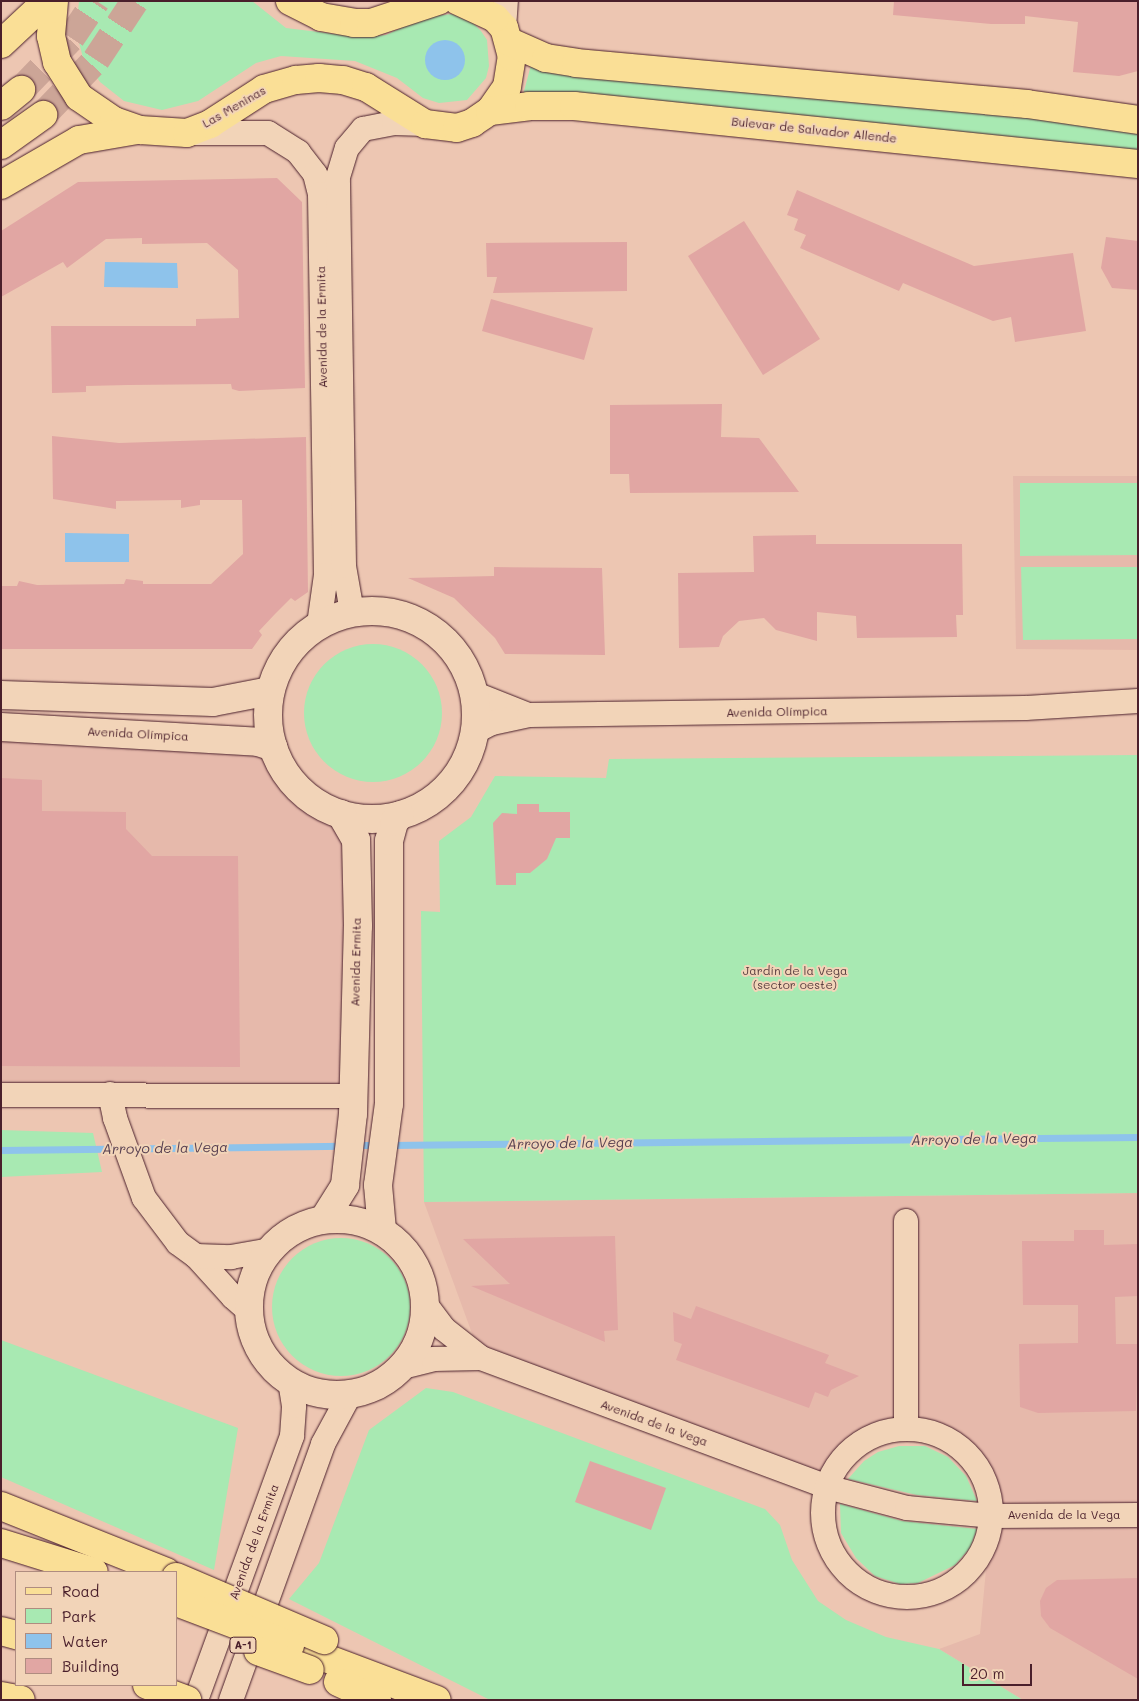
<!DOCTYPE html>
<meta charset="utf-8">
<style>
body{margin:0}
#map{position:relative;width:1139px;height:1701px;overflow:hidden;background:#edc6b2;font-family:Mali,sans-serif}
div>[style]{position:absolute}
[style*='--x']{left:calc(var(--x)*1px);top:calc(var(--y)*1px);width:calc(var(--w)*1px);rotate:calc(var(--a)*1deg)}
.built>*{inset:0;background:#e6b9ab}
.green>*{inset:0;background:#a8e9b2}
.round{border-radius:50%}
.water>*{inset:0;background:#8ec3eb}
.stream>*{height:7px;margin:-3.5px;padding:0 3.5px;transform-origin:3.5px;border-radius:3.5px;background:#8ec3eb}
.building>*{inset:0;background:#e1a6a3}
.motorway-tunnel>*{height:28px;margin-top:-14px;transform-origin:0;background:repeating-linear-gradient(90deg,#cca597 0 28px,transparent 0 42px)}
.roads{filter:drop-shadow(0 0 1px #4a1f2b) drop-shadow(0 0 1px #4a1f2b)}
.minor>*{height:24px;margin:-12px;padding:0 12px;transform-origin:12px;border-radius:12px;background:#f2d4b8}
.minor>.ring{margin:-12px;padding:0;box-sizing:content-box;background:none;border:24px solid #f2d4b8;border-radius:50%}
.tertiary>*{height:28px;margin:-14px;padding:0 14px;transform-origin:14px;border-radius:14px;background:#f2d4b8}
.tertiary>.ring{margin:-14px;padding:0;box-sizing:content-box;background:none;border:28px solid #f2d4b8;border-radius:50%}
.primary>*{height:28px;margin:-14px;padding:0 14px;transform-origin:14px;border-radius:14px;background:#fadf96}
.motorway>*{height:28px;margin:-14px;padding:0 14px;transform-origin:14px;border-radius:14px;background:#fadf96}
.bridges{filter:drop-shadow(0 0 1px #4a1f2b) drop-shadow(0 0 1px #4a1f2b)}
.motorway-bridge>*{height:28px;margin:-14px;padding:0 14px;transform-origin:14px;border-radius:14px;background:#fadf96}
span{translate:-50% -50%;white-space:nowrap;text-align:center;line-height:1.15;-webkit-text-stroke:4px #f2d4b8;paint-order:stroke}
.shield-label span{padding:1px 4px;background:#f2d4b8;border:1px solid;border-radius:4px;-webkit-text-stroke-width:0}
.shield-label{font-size:11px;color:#4a1f2b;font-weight:700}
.street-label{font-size:12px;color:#4a1f2b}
.park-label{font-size:12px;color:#583d3f}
.water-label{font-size:14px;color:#584051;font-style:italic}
.frame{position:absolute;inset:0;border:2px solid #4a1f2b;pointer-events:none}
.legend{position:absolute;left:15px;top:1571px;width:162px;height:115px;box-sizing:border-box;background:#f2d4b8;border:1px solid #af8c80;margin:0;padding:6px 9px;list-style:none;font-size:15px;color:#4a1f2b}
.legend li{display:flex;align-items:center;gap:10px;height:25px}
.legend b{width:25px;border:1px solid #af8c80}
.scale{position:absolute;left:962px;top:1664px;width:70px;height:22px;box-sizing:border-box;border:2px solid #4a1f2b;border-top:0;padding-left:6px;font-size:15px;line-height:18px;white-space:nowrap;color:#4a1f2b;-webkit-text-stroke:4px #f2d4b8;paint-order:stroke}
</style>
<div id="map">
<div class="built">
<div style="clip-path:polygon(1013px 476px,1138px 476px,1138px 650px,1016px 649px)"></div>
<div style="clip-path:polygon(1px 727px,273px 747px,287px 774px,310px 798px,341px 814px,353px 1096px,1px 1095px)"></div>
<div style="clip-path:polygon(1138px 1193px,1138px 1700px,1023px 1700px,939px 1649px,980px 1634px,991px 1516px,989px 1493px,980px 1471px,965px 1452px,946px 1439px,927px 1431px,906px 1428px,884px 1432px,861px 1442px,842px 1458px,827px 1487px,481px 1358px,424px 1202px)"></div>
</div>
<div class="green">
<div style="clip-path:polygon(79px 1px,252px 1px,286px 28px,360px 37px,386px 35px,424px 17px,452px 14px,473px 23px,481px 31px,487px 40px,489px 66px,486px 78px,467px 100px,439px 103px,423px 98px,397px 78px,355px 61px,281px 56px,256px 63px,198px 101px,162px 110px,124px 101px,100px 82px,83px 58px,80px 46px,76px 32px)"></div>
<div style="clip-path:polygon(531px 65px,1138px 127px,1138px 151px,523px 95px)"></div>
<div style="clip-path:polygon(1020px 483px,1138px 483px,1138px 555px,1020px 556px)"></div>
<div style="clip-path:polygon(1021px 567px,1138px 567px,1138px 639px,1023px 640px)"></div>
<div class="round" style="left:304px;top:644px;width:138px;height:138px"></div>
<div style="clip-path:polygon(1138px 755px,1138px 1193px,424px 1202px,421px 911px,440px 912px,439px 841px,471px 817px,495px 776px,606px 778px,609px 759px)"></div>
<div style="clip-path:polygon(1px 1130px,93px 1133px,102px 1172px,1px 1177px)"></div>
<div class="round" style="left:272px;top:1238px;width:138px;height:138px"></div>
<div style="clip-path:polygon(1px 1340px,238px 1428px,214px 1570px,1px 1477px)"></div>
<div style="clip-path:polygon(426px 1388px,453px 1392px,765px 1509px,780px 1525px,792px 1560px,818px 1601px,846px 1620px,886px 1637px,939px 1649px,1023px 1700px,490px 1700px,289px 1599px,319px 1563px,369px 1430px)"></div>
<div style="clip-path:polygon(899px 1446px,925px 1446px,948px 1457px,966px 1476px,977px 1501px,917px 1495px,848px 1479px,864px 1461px,878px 1452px)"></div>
<div style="clip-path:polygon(840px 1504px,902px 1521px,977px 1529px,970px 1548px,955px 1565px,918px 1583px,900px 1584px,875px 1576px,856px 1558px,841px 1533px)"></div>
</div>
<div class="water">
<div class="round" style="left:425px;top:40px;width:40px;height:40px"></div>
<div style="clip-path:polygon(105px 262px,177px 263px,178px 288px,104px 287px)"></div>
<div style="clip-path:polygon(65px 533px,129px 534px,129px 562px,65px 562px)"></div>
</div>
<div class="stream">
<div style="--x:354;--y:1145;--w:24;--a:0"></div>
<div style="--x:389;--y:1145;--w:749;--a:-0.61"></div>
<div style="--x:1;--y:1150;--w:342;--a:-0.7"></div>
</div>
<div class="building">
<div style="clip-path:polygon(894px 1px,1138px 1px,1138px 71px,1119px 76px,1073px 72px,1078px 22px,1025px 16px,1025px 24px,991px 24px,893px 15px)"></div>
<div style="clip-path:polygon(277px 178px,302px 202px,305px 388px,239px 391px,232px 389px,231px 384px,128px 385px,86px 386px,86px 392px,52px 393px,51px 326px,196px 326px,196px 319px,239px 318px,238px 270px,207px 243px,142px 244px,142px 238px,106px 239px,67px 268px,63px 262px,1px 297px,1px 231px,78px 182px)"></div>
<div style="clip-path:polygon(797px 190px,974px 266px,1073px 253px,1086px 331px,1015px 342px,1011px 317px,993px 321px,903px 283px,899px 291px,800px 248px,806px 235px,794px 230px,798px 219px,787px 215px)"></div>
<div style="clip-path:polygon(744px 221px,820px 339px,763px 375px,688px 256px)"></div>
<div style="clip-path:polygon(1106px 237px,1138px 241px,1138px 290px,1112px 288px,1101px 268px)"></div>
<div style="clip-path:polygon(627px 242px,627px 291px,493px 293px,497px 277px,487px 277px,486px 243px)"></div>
<div style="clip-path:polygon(491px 299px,593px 328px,584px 360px,482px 331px)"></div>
<div style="clip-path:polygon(722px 404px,721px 437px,759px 438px,799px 492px,630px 493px,629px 474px,610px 474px,610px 405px)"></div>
<div style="clip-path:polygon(52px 436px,119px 443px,306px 437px,308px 592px,295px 601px,291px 598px,275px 614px,259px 631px,262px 635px,252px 649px,1px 649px,1px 586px,17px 586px,19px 581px,37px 585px,124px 584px,126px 579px,143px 581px,143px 584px,211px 584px,243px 554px,242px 500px,200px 500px,200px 505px,181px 508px,181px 500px,116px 501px,116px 509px,53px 499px)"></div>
<div style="clip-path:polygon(816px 535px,816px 544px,962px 544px,963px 615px,956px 615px,957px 637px,857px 638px,856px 616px,817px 612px,817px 641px,776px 630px,764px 618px,739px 621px,723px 636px,719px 647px,679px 648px,678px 573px,754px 572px,753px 536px)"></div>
<div style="clip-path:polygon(494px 567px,602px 568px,605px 655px,505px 654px,495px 638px,454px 598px,408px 578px,494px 576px)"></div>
<div style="clip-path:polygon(1px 778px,42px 780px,42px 811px,126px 812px,126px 829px,152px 856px,238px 856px,240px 1067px,1px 1066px)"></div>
<div style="clip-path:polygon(517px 804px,539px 804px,539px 812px,570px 812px,570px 838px,556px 838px,547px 859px,530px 873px,516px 873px,516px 885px,496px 885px,493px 823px,502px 813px,517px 814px)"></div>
<div style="clip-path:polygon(1074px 1230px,1104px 1230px,1104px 1245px,1138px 1244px,1138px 1296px,1115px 1297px,1116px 1344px,1138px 1344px,1136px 1411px,1038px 1413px,1020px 1407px,1019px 1344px,1078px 1343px,1078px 1305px,1023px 1305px,1022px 1241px,1074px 1241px)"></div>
<div style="clip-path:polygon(615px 1236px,618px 1330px,604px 1331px,605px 1342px,471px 1286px,510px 1284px,463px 1239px)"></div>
<div style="clip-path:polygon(696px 1306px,829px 1355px,825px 1363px,859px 1376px,831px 1390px,828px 1397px,815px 1392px,809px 1408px,676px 1360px,682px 1344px,674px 1341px,673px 1312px,691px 1319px)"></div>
<div style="clip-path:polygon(590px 1461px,666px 1488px,651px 1530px,575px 1502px)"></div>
<div style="clip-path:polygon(1138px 1578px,1138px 1679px,1050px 1628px,1041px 1616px,1040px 1601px,1046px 1588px,1057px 1580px)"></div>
</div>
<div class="motorway-tunnel">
<div style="--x:21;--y:90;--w:72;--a:-46.1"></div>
<div style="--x:71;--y:38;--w:45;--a:-56"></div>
<div style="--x:43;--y:115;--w:76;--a:-46.1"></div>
<div style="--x:96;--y:60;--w:71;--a:-56.5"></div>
</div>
<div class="roads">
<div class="minor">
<div style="--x:504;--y:28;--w:27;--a:-86"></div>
<div style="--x:191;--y:133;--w:77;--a:0"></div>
<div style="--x:268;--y:133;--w:36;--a:32"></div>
<div style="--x:298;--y:152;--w:28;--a:52"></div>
<div style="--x:315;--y:174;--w:21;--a:76"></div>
<div style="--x:320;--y:194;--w:381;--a:89.1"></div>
<div style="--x:326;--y:575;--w:50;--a:98"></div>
<div style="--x:352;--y:612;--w:47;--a:-99.9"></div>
<div style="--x:344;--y:566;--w:389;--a:-90.9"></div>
<div style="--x:338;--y:177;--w:30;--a:-73"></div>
<div style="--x:347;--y:148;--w:25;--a:-50"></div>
<div style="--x:363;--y:129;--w:32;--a:-11"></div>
<div style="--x:394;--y:123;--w:31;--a:2"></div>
<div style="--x:475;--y:694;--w:57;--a:21.6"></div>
<div style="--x:476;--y:731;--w:18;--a:-27"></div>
<div style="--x:492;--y:723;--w:38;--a:-12"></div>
<div style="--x:529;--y:715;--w:496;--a:-0.8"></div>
<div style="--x:1025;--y:708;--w:113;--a:-3.5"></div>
<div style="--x:110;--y:1094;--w:25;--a:78"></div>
<div style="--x:115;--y:1118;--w:85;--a:70.1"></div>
<div style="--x:144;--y:1198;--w:56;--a:52.9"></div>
<div style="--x:178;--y:1243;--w:22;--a:36"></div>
<div style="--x:196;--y:1256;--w:55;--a:47.9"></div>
<div style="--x:233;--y:1297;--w:20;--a:41"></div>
<div style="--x:1;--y:1095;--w:352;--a:0.2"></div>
<div style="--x:906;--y:1221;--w:207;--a:90"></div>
<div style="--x:196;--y:1256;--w:35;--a:2"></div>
<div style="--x:231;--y:1257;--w:39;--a:-10"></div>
<div style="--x:426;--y:1305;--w:30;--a:53"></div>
<div style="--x:444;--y:1329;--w:47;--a:38.1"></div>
<div style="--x:481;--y:1358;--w:369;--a:20.4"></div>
<div style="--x:827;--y:1487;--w:83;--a:14.7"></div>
<div style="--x:907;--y:1508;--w:84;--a:5.4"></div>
<div style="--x:991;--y:1516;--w:147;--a:-0.4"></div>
<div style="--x:402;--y:1367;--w:32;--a:-14"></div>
<div style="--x:433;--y:1359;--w:48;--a:-1.2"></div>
<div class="ring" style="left:823px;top:1429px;width:144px;height:144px"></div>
<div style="--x:196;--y:1700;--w:281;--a:-70"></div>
<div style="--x:292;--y:1436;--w:30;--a:-86"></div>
<div style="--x:294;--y:1406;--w:25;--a:-99"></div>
<div style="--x:231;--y:1700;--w:272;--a:-70.2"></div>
<div style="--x:323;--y:1444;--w:57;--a:-61.6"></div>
</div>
<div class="tertiary">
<div class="ring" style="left:268px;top:611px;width:180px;height:180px"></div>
<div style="--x:1;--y:695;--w:212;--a:1.9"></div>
<div style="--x:213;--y:702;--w:58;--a:-10.9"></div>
<div style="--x:1;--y:727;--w:257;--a:3.3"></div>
<div style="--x:258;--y:742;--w:16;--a:18"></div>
<div class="ring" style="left:249px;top:1219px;width:148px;height:148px"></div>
<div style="--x:324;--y:1219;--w:40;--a:-58"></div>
<div style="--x:345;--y:1185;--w:71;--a:-83.6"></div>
<div style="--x:353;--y:1114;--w:188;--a:-88.5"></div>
<div style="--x:358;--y:926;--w:86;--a:-91.3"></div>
<div style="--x:356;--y:840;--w:30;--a:-120"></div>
<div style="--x:382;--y:1230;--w:45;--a:-95.1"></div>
<div style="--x:378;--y:1185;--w:82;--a:-82.3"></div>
<div style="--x:389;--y:1104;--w:263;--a:-90"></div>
<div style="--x:389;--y:841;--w:20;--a:-75"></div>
<div style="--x:394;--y:822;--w:9;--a:-49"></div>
</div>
<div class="primary">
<div style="--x:54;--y:1;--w:35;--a:95"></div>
<div style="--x:51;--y:36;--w:27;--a:77"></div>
<div style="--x:57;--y:62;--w:41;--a:57.8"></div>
<div style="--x:79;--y:97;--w:42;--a:34.4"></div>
<div style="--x:114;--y:121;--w:28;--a:19"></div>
<div style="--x:140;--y:130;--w:47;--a:3.7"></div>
<div style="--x:187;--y:133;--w:25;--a:-21"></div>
<div style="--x:210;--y:124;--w:64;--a:-32.9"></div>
<div style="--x:264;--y:89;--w:33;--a:-16"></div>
<div style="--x:296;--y:80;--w:23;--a:-5"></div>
<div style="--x:319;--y:78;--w:24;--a:5"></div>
<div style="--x:343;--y:80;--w:24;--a:17"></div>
<div style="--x:366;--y:87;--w:70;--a:32.1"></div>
<div style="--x:425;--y:124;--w:32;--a:7"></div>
<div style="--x:457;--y:128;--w:16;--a:-18"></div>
<div style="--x:472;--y:123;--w:22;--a:-34"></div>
<div style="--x:490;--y:111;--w:29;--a:-55"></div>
<div style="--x:507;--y:87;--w:30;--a:-81"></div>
<div style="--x:512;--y:57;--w:30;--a:-105"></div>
<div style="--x:504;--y:28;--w:13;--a:-132"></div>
<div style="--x:495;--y:18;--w:41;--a:-155.3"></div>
<div style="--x:290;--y:1;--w:35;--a:27"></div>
<div style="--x:321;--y:17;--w:34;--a:10"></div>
<div style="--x:354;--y:23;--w:17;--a:0"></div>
<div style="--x:371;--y:23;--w:71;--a:-18.2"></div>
<div style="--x:510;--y:42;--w:39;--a:24"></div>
<div style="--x:546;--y:58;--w:30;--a:9"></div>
<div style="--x:576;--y:63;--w:453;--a:5.2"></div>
<div style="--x:1027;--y:104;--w:112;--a:8.2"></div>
<div style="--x:1;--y:44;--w:63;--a:-43.1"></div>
<div style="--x:490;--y:111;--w:39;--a:-7"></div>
<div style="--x:529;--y:106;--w:45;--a:0"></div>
<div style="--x:574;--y:106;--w:567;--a:5.87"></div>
<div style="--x:1;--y:185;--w:90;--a:-30"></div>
<div style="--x:79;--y:140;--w:59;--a:-9.8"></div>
</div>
<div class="motorway">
<div style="--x:1;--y:106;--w:26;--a:-39"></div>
<div style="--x:1;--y:145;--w:52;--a:-35.5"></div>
<div style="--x:1;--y:1506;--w:178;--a:21.8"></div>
<div style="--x:1;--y:1543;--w:97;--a:17.3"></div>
<div style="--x:1;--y:1631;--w:16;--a:15"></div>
<div style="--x:315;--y:1654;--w:130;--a:20.7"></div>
<div style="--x:338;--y:1682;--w:43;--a:24.8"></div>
<div style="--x:1;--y:1696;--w:20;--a:11"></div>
</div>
</div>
<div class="bridges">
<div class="motorway-bridge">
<div style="--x:176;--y:1577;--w:161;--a:23.1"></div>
<div style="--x:176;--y:1602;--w:122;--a:20.7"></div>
<div style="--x:258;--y:1651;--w:55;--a:20.1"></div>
<div style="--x:147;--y:1685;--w:43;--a:20.6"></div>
</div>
</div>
<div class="shield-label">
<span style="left:243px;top:1645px">A-1</span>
</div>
<div class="street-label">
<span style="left:234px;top:107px;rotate:-30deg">Las Meninas</span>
<span style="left:814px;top:130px;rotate:6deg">Bulevar de Salvador Allende</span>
<span style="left:322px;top:327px;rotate:-91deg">Avenida de la Ermita</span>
<span style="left:777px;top:712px;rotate:-1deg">Avenida Olímpica</span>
<span style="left:138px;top:734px;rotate:3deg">Avenida Olímpica</span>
<span style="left:356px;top:962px;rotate:-89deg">Avenida Ermita</span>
<span style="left:654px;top:1423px;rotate:20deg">Avenida de la Vega</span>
<span style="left:1064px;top:1515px">Avenida de la Vega</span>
<span style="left:254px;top:1542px;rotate:-70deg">Avenida de la Ermita</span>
</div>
<div class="park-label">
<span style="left:795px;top:978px">Jardín de la Vega<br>(sector oeste)</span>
</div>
<div class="water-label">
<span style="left:974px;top:1139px;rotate:-1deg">Arroyo de la Vega</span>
<span style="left:570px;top:1143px;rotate:-1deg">Arroyo de la Vega</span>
<span style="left:165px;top:1148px;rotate:-1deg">Arroyo de la Vega</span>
</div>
<div class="frame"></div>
<ul class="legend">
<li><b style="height:6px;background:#fadf96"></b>Road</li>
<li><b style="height:14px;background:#a8e9b2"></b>Park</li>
<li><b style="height:14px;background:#8ec3eb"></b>Water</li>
<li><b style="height:14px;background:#e1a6a3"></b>Building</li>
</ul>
<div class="scale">20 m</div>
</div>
